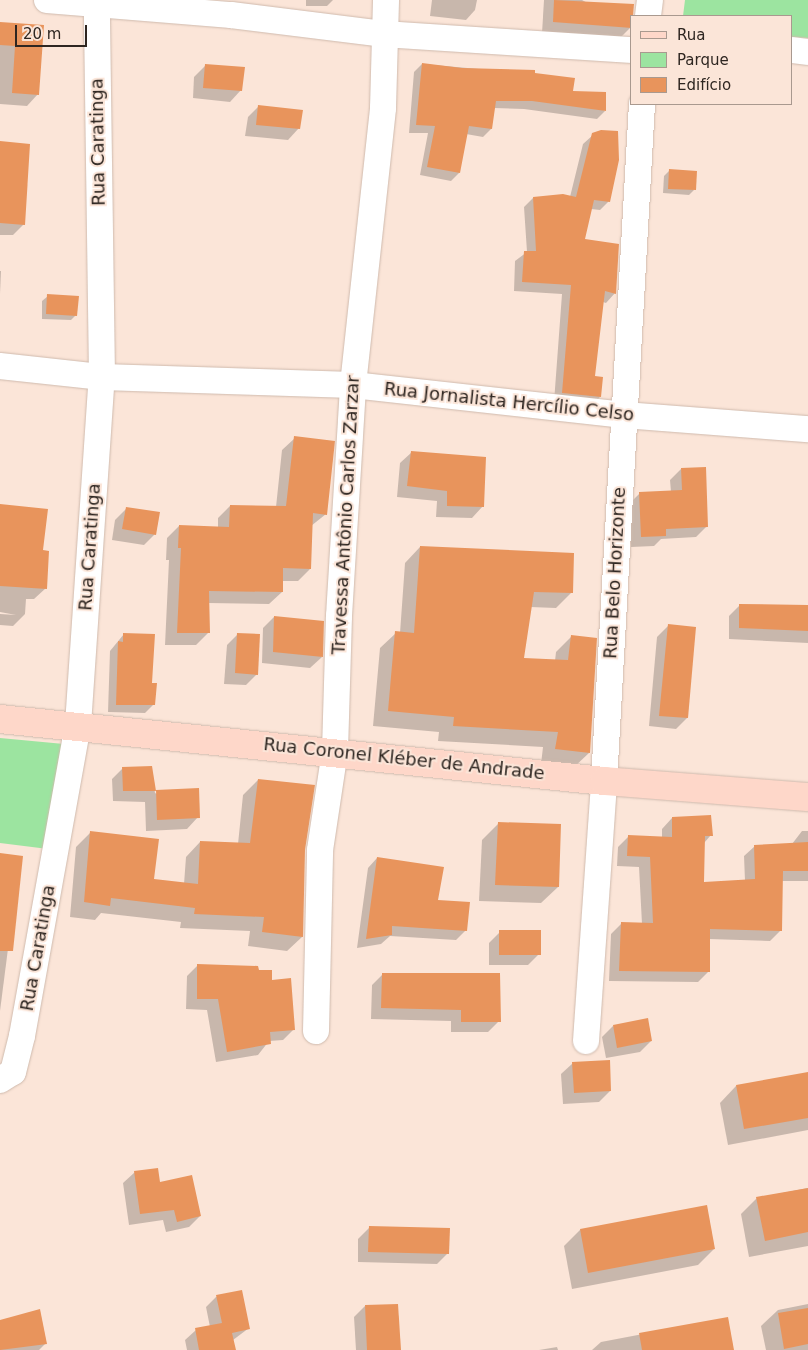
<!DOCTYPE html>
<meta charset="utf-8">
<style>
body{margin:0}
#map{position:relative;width:808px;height:1350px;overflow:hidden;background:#fbe5d8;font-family:"DejaVu Sans",sans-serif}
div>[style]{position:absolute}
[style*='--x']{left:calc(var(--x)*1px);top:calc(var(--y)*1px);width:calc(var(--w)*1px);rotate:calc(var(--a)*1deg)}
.green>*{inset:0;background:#9ce4a0}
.shadow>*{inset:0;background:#0003}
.building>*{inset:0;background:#e8945c}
.roads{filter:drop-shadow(0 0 1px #cfbaad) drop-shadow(0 0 1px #cfbaad)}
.minor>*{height:26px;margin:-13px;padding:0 13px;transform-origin:13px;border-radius:13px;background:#fff}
.major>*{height:28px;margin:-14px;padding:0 14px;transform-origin:14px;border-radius:14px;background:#fed7c9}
span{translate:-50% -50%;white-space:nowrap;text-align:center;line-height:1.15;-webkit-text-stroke:4px #fbe5d8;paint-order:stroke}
.street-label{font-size:18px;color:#2e2621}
.legend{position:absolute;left:630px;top:15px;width:162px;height:90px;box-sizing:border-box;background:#fbe5d8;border:1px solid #a9998f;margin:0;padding:6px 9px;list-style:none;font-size:15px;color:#2e2621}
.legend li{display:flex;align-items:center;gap:10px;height:25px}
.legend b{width:25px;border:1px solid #a9998f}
.scale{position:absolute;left:15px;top:25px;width:72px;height:22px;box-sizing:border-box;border:2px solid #2e2621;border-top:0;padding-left:6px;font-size:15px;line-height:18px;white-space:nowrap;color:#2e2621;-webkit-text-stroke:4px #fbe5d8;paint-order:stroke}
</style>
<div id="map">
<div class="green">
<div style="clip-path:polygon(685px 0,808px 0,808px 38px,792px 37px,792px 16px,683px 16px)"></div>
<div style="clip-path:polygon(0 738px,64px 744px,48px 849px,0 843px)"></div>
</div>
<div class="shadow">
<div style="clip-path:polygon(306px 0,333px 0,327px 6px,306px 6px)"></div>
<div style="clip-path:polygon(432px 0,477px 0,475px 10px,466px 20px,430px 16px)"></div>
<div style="clip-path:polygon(544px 0,582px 0,631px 27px,620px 38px,542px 33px)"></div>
<div style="clip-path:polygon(0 25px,42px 26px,38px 94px,27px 106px,0 104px)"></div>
<div style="clip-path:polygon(422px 64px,534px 74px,605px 111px,597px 119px,524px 109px,494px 108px,491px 129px,483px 137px,466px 134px,459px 173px,451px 181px,420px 175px,428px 133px,409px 133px,414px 72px)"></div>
<div style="clip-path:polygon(206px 65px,241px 90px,230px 102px,193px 98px,194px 77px)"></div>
<div style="clip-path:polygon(259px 106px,299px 128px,288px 140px,245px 136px,248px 117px)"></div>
<div style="clip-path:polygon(593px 135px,609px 201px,600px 210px,591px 209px,584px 240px,615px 293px,606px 303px,603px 302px,594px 377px,600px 397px,591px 406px,554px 402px,562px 294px,514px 291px,515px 261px,527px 252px,524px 207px,533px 198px,570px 197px,583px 144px)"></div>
<div style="clip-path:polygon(0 142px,24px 224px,13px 235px,0 235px)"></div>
<div style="clip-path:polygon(670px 170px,694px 190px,689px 195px,663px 193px,664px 176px)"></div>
<div style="clip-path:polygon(0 271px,1px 271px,0 294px)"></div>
<div style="clip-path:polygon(48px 296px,76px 315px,71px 320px,42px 319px,42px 301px)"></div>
<div style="clip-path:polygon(295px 438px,326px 514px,311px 526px,310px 569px,298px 581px,282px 581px,282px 592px,269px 604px,208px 603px,209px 632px,196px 645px,165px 645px,169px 560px,166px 560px,167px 538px,179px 526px,218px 528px,218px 518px,230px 506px,276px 507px,282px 450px)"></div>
<div style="clip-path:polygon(412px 452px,483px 506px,472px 518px,436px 517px,437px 501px,397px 497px,400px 463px)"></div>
<div style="clip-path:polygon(681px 469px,707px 526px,696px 537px,661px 539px,654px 546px,631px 547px,629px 504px,640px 493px,671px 492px,670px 480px)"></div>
<div style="clip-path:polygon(0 506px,41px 551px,46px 588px,34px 599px,26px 599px,25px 614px,13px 626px,0 625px,0 614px,16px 615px,0 612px)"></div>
<div style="clip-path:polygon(126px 509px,155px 534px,144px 545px,112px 540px,115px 520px)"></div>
<div style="clip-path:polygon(420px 547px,572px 592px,556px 608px,530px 607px,523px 659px,555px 661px,556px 652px,572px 636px,589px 753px,573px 768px,541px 764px,543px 747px,438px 741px,439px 732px,373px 726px,380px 648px,396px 633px,400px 633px,405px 563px)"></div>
<div style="clip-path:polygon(740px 605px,808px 606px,808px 643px,729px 639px,729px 616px)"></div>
<div style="clip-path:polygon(274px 617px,322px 657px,310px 668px,262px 663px,263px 628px)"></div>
<div style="clip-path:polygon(668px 626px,687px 718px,676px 729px,649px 726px,657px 637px)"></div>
<div style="clip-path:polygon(124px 634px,151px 684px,153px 705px,145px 713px,108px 712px,110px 651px)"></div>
<div style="clip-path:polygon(238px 634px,257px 674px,246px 685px,224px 684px,227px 645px)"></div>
<div style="clip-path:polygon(151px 767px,155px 793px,198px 817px,187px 829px,146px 831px,145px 802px,113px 801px,112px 779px,123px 768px)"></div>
<div style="clip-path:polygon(258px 780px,304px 850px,302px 937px,287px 951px,248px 946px,250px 931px,180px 928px,181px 922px,101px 913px,95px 920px,70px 917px,76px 847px,91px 832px,153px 880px,184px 884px,186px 857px,200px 842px,238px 844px,243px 795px)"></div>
<div style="clip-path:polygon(672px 818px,711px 835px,704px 843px,702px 883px,745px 881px,744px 856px,755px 846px,792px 844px,802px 831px,808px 831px,808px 881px,782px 881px,781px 930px,770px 941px,709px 939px,709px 971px,698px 982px,609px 981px,611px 934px,622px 923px,642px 924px,639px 867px,617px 866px,618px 847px,629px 836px,662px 838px,662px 829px)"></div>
<div style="clip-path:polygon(499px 823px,558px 887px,541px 903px,479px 901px,482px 840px)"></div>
<div style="clip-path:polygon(0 854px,9px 941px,0 1011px)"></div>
<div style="clip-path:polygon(377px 858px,436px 901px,466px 930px,456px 940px,390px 936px,381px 944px,357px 948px,368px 868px)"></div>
<div style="clip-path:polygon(500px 932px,539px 954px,528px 965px,489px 965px,489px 943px)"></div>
<div style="clip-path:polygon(198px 965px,258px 971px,270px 981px,294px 1029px,283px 1040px,269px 1041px,258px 1055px,216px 1062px,207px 1010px,186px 1009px,187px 976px)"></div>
<div style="clip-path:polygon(383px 974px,499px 1021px,488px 1032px,451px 1032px,451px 1021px,371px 1019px,372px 985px)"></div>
<div style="clip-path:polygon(613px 1026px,651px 1041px,640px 1052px,606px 1058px,602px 1037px)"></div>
<div style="clip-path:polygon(573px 1063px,610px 1091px,599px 1102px,563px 1104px,561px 1074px)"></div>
<div style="clip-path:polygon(808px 1073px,808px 1130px,728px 1145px,720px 1103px,736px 1086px)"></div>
<div style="clip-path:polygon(135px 1172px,159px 1184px,200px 1216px,189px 1227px,166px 1232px,163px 1220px,129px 1225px,123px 1183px)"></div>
<div style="clip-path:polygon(808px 1188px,808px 1246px,749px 1257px,741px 1214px,757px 1198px)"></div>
<div style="clip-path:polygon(706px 1207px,714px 1249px,698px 1265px,572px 1289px,564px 1246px,580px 1230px)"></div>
<div style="clip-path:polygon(369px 1228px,448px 1253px,437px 1264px,358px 1262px,358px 1239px)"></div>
<div style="clip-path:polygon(241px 1291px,249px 1328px,233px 1340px,235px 1350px,187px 1350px,185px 1340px,196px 1330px,210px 1327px,206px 1307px,216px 1297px)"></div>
<div style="clip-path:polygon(808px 1304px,808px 1350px,766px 1350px,761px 1326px,778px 1310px)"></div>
<div style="clip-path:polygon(365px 1306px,399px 1350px,356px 1350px,354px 1317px)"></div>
<div style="clip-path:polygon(727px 1318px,733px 1350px,592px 1350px,601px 1342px)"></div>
<div style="clip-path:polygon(0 1320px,45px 1344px,39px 1350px,0 1350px)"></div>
<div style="clip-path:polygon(557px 1347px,558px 1350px,539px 1350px)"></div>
</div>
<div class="building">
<div style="clip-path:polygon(554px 0,634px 4px,632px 28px,553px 22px)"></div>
<div style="clip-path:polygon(0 22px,44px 25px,39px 95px,12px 93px,15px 46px,0 45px)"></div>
<div style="clip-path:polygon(422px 63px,462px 68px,535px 70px,535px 73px,575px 78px,573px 91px,606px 92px,606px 111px,532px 101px,496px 101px,492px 129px,469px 126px,460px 173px,427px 167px,435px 126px,416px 125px)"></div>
<div style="clip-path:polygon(205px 64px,245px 67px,242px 91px,203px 88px)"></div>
<div style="clip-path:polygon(258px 105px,303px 110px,300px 129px,256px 125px)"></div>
<div style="clip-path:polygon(601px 130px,618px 131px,619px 160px,610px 202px,594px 200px,585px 239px,619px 244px,616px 294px,605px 291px,595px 376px,603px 377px,601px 397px,562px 393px,571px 285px,522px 282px,524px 251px,536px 251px,533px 197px,563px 194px,576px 197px,592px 133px)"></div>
<div style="clip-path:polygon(0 141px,30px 144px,25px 225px,0 223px)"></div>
<div style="clip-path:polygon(669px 169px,697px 171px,696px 190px,668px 189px)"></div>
<div style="clip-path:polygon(47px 294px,79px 296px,77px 316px,46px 314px)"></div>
<div style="clip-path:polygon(294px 436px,335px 441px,327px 515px,313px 513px,311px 569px,283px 568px,283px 592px,209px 591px,210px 633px,177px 633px,181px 548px,178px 548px,179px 525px,229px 527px,230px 505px,286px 506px)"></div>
<div style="clip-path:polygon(411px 451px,486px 457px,484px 507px,447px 506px,447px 491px,407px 486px)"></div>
<div style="clip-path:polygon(706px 467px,708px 527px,666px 529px,666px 536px,641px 537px,639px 492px,682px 490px,681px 468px)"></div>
<div style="clip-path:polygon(0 504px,48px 509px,43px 550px,49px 551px,47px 589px,0 586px)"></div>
<div style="clip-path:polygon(126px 507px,160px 512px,156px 535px,122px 529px)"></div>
<div style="clip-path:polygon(420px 546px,574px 553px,573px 593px,534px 592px,524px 658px,568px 660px,571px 635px,597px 638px,590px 753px,555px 749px,558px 732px,453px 726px,454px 717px,388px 711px,395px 631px,414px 633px)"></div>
<div style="clip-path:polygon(739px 604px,808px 605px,808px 631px,739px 628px)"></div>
<div style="clip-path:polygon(274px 616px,324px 621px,323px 657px,273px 652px)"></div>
<div style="clip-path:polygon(668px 624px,696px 627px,688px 718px,659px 716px)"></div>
<div style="clip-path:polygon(123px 633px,155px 634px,152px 683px,157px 683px,155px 705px,116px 705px,118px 641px,123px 642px)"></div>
<div style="clip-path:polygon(237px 633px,260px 634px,258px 675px,235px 673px)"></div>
<div style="clip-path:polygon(152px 766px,156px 791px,123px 791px,122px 767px)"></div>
<div style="clip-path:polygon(258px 779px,315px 785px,305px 850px,303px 937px,262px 932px,264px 917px,194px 914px,195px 908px,111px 898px,110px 906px,84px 902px,90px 831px,159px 839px,154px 879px,198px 884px,200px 841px,250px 843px)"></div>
<div style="clip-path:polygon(199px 788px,200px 818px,157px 820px,156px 790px)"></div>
<div style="clip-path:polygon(711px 815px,713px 836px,705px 836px,704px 882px,755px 879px,754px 845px,808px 842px,808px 871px,783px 871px,782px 931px,710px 929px,710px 972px,619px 971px,621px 922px,653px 923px,650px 857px,627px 856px,628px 835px,672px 837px,672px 817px)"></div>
<div style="clip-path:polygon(498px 822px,561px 824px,559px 887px,495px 885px)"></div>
<div style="clip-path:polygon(0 853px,23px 856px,13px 951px,0 951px)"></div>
<div style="clip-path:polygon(377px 857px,444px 867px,438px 900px,470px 902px,467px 931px,392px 926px,392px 935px,366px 939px)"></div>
<div style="clip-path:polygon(499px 930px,541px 930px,541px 955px,499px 955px)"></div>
<div style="clip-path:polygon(197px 964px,258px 966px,259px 970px,272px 970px,272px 980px,291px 978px,295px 1030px,270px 1032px,271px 1044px,227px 1052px,218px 999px,197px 999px)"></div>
<div style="clip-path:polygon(382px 973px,500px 973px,501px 1022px,461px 1022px,461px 1010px,381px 1008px)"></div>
<div style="clip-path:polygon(648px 1018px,652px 1041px,617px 1048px,613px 1025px)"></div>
<div style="clip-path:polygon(610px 1060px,611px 1091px,574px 1093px,572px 1062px)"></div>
<div style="clip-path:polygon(808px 1072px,808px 1118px,744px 1129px,736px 1085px)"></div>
<div style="clip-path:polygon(158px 1168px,160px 1182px,192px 1175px,201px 1216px,177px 1222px,174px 1210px,140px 1214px,134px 1171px)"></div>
<div style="clip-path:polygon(808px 1188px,808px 1232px,765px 1241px,756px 1197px)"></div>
<div style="clip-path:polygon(707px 1205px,715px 1249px,588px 1273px,580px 1229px)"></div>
<div style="clip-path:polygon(369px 1226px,450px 1228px,449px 1254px,368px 1252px)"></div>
<div style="clip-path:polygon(242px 1290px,250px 1329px,232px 1333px,236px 1350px,199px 1350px,195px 1328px,222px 1323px,216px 1295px)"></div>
<div style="clip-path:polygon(398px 1304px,401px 1350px,367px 1350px,365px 1305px)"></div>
<div style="clip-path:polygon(808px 1308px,808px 1344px,784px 1349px,778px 1313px)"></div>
<div style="clip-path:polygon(40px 1309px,47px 1344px,0 1350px,0 1320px)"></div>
<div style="clip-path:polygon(728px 1317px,734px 1350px,642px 1350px,639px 1333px)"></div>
</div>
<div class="roads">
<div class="minor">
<div style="--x:47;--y:0;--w:185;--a:4.7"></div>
<div style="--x:231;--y:15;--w:153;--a:7.1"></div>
<div style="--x:383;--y:34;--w:250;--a:3.7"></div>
<div style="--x:648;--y:16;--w:16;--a:-83"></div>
<div style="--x:792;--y:50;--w:16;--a:7"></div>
<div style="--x:0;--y:366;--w:103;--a:6.2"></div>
<div style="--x:102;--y:377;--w:251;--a:1.8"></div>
<div style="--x:353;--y:385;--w:273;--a:6.3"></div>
<div style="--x:624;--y:415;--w:185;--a:4.4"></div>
<div style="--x:316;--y:1031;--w:181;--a:-88.7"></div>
<div style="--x:320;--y:850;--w:100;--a:-81.4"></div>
<div style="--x:335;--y:751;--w:135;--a:-88.3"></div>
<div style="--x:339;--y:616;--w:231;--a:-86.5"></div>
<div style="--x:353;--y:385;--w:279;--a:-83.8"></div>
<div style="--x:383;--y:108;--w:108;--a:-88.4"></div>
<div style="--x:586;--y:1041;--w:261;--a:-86"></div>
<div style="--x:604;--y:781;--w:678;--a:-86.79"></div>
<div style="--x:0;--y:1080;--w:15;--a:-32"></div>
<div style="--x:13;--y:1072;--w:37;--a:-76"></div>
<div style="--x:22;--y:1036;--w:316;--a:-79.8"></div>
<div style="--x:78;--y:725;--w:349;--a:-86.1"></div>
<div style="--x:102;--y:377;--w:377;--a:-90.8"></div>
</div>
<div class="major">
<div style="--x:0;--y:719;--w:607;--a:5.86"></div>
<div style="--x:604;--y:781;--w:205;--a:4.5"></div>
</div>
</div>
<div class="street-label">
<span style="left:98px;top:142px;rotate:-91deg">Rua Caratinga</span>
<span style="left:509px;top:402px;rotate:6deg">Rua Jornalista Hercílio Celso</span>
<span style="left:346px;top:515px;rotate:-87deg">Travessa Antônio Carlos Zarzar</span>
<span style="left:90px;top:547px;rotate:-86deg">Rua Caratinga</span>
<span style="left:615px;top:573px;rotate:-87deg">Rua Belo Horizonte</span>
<span style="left:404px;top:759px;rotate:6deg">Rua Coronel Kléber de Andrade</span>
<span style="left:38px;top:948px;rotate:-80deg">Rua Caratinga</span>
</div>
<ul class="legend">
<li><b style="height:6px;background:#fed7c9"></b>Rua</li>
<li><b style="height:14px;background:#9ce4a0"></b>Parque</li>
<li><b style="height:14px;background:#e8945c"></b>Edifício</li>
</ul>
<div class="scale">20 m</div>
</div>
